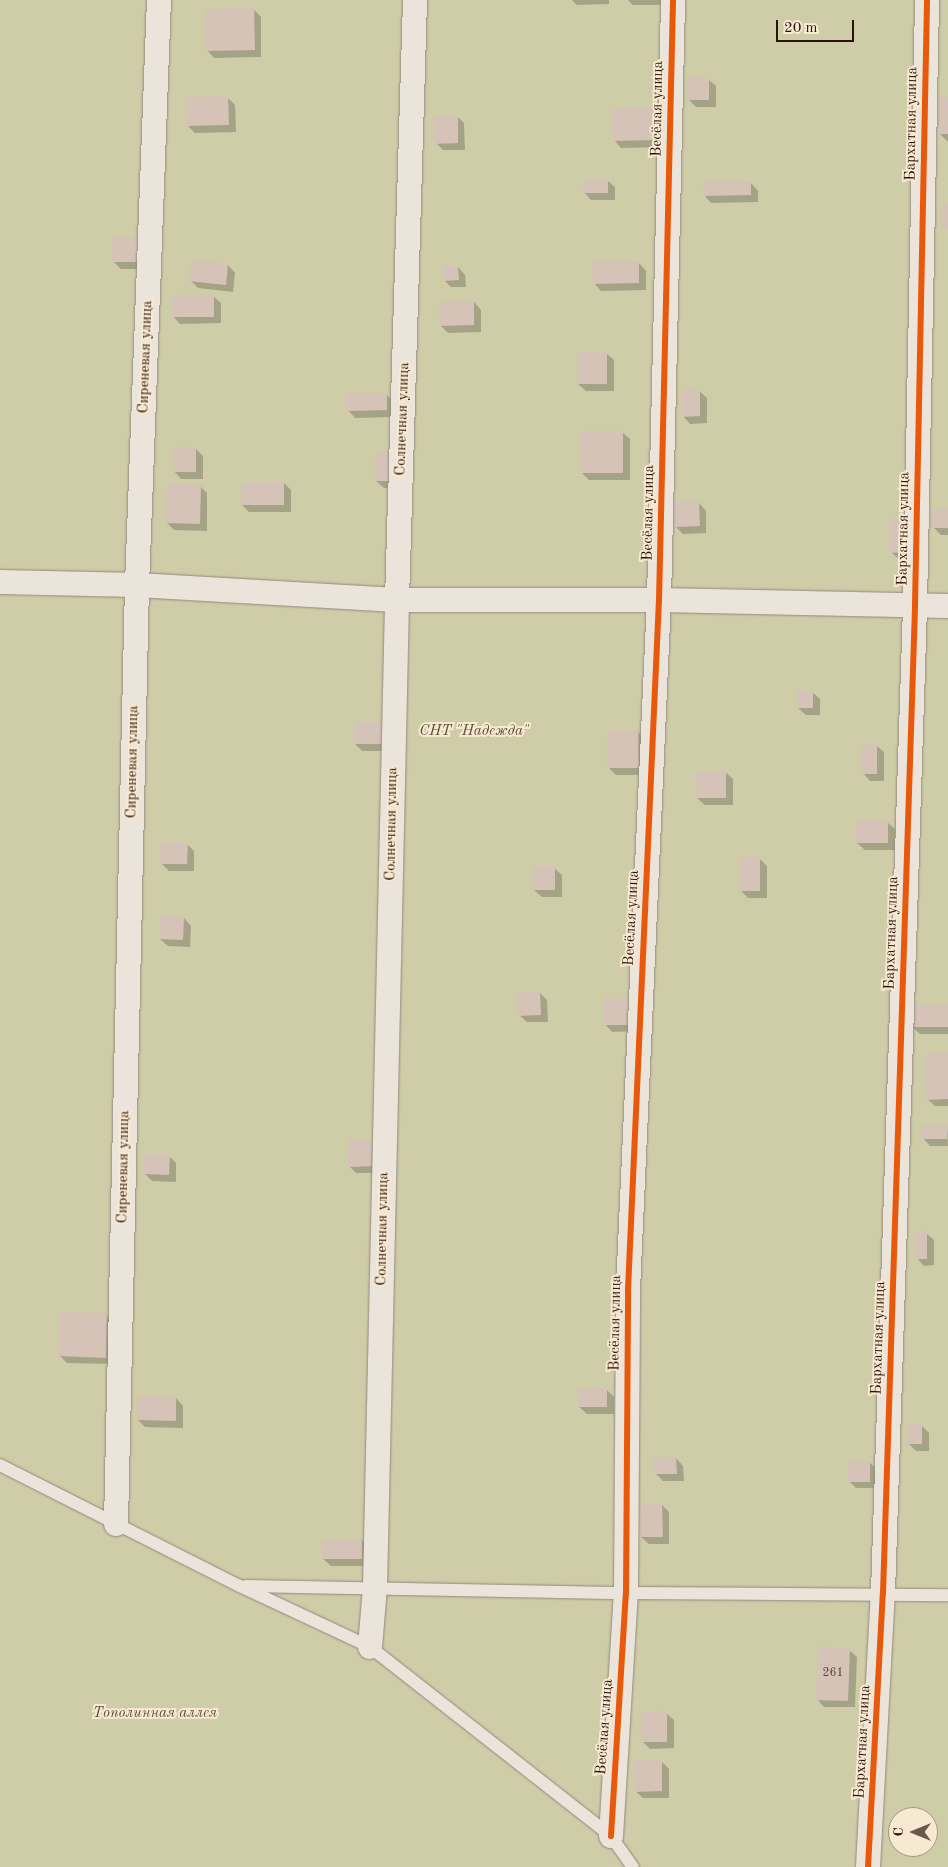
<!DOCTYPE html>
<meta charset="utf-8">
<style>
body{margin:0}
#map{position:relative;width:948px;height:1867px;overflow:hidden;background:#e7dac6;font-family:"Old Standard TT",serif}
div>[style]{position:absolute}
[style*='--x']{left:calc(var(--x)*1px);top:calc(var(--y)*1px);width:calc(var(--w)*1px);rotate:calc(var(--a)*1deg)}
.green>*{inset:0;background:#cfcca8}
.shadow>*{inset:0;background:#0003}
.building>*{inset:0;background:#d6c3b7}
.roads{filter:drop-shadow(0 0 1px #93897d) drop-shadow(0 0 1px #93897d)}
.service>*{height:12px;margin:-6px;padding:0 6px;transform-origin:6px;border-radius:6px;background:#ebe4da}
.minor>*{height:24px;margin:-12px;padding:0 12px;transform-origin:12px;border-radius:12px;background:#ebe4da}
.cycleway>*{height:6px;margin:-3px;padding:0 3px;transform-origin:3px;border-radius:3px;background:#e8590c}
span{translate:-50% -50%;white-space:nowrap;text-align:center;line-height:1.15;-webkit-text-stroke:4px #f8e9d2;paint-order:stroke}
.number-label{font-size:12px;color:#563f35}
.number-label span{-webkit-text-stroke-width:0}
.street-label{font-size:15px;color:#2a1208}
.park-label{font-size:15px;color:#5d4f38;font-style:italic}
.north{position:absolute;left:888px;top:1807px;width:50px;height:50px;box-sizing:border-box;background:#f8e9d2;border:1px solid #a69381;border-radius:50%;rotate:270deg;font-size:14px;font-weight:700;line-height:20px;text-align:center;color:#2a1208}
.north::after{content:'';display:block;margin:auto;width:18px;height:22px;background:#6c584a;clip-path:polygon(50% 0,100% 100%,50% 72%,0 100%)}
.scale{position:absolute;left:776px;top:20px;width:78px;height:22px;box-sizing:border-box;border:2px solid #2a1208;border-top:0;padding-left:6px;font-size:15px;line-height:18px;white-space:nowrap;color:#2a1208;-webkit-text-stroke:4px #f8e9d2;paint-order:stroke}
</style>
<div id="map">
<div class="green">
<div style="clip-path:polygon(evenodd,0 0,948px 0,948px 1867px,0 1867px,0 0,898px 1817px,928px 1817px,928px 1847px,898px 1847px,898px 1817px)"></div>
</div>
<div class="shadow">
<div style="clip-path:polygon(572px 0,609px 0,609px 4px,577px 5px)"></div>
<div style="clip-path:polygon(628px 0,668px 0,668px 5px,633px 5px)"></div>
<div style="clip-path:polygon(254px 10px,261px 17px,261px 57px,214px 58px,207px 50px)"></div>
<div style="clip-path:polygon(708px 79px,716px 86px,716px 107px,696px 107px,688px 99px)"></div>
<div style="clip-path:polygon(227px 97px,235px 105px,236px 132px,195px 133px,188px 126px)"></div>
<div style="clip-path:polygon(948px 99px,948px 141px,947px 141px,940px 134px)"></div>
<div style="clip-path:polygon(658px 109px,665px 116px,666px 147px,621px 148px,614px 140px)"></div>
<div style="clip-path:polygon(457px 116px,464px 123px,465px 150px,443px 150px,436px 143px)"></div>
<div style="clip-path:polygon(607px 180px,615px 187px,615px 200px,591px 200px,584px 192px)"></div>
<div style="clip-path:polygon(751px 183px,758px 191px,758px 202px,711px 203px,704px 195px)"></div>
<div style="clip-path:polygon(113px 239px,149px 269px,121px 269px,113px 261px)"></div>
<div style="clip-path:polygon(639px 263px,646px 271px,646px 290px,601px 291px,594px 283px)"></div>
<div style="clip-path:polygon(228px 265px,235px 273px,233px 292px,198px 288px,191px 281px)"></div>
<div style="clip-path:polygon(458px 267px,465px 275px,466px 287px,451px 287px,444px 280px)"></div>
<div style="clip-path:polygon(213px 296px,221px 303px,221px 323px,180px 324px,173px 316px)"></div>
<div style="clip-path:polygon(474px 302px,481px 310px,481px 332px,448px 333px,440px 325px)"></div>
<div style="clip-path:polygon(606px 353px,614px 360px,614px 391px,586px 391px,578px 384px)"></div>
<div style="clip-path:polygon(699px 391px,707px 398px,707px 423px,690px 424px,683px 416px)"></div>
<div style="clip-path:polygon(386px 394px,394px 402px,394px 417px,355px 418px,348px 410px)"></div>
<div style="clip-path:polygon(622px 432px,630px 439px,630px 480px,589px 480px,582px 473px)"></div>
<div style="clip-path:polygon(195px 448px,203px 456px,203px 479px,181px 479px,174px 471px)"></div>
<div style="clip-path:polygon(389px 455px,396px 462px,396px 488px,384px 488px,376px 481px)"></div>
<div style="clip-path:polygon(284px 483px,291px 490px,291px 512px,249px 512px,242px 505px)"></div>
<div style="clip-path:polygon(200px 486px,207px 493px,207px 531px,174px 530px,167px 523px)"></div>
<div style="clip-path:polygon(699px 503px,706px 511px,706px 533px,683px 534px,675px 526px)"></div>
<div style="clip-path:polygon(948px 511px,948px 535px,941px 535px,933px 527px)"></div>
<div style="clip-path:polygon(905px 519px,913px 559px,899px 559px,891px 552px)"></div>
<div style="clip-path:polygon(812px 692px,820px 699px,820px 715px,806px 715px,798px 708px)"></div>
<div style="clip-path:polygon(384px 723px,392px 751px,362px 751px,355px 744px)"></div>
<div style="clip-path:polygon(638px 732px,645px 739px,645px 775px,616px 775px,609px 768px)"></div>
<div style="clip-path:polygon(876px 745px,884px 752px,884px 781px,870px 781px,863px 773px)"></div>
<div style="clip-path:polygon(725px 772px,733px 779px,733px 805px,705px 805px,697px 798px)"></div>
<div style="clip-path:polygon(887px 822px,895px 829px,895px 850px,865px 850px,857px 843px)"></div>
<div style="clip-path:polygon(187px 844px,194px 851px,194px 871px,169px 871px,161px 863px)"></div>
<div style="clip-path:polygon(760px 859px,767px 866px,767px 898px,748px 898px,741px 891px)"></div>
<div style="clip-path:polygon(554px 868px,562px 875px,562px 897px,542px 897px,534px 890px)"></div>
<div style="clip-path:polygon(184px 918px,191px 926px,190px 947px,168px 946px,160px 939px)"></div>
<div style="clip-path:polygon(540px 993px,547px 1000px,548px 1022px,527px 1022px,519px 1015px)"></div>
<div style="clip-path:polygon(605px 1000px,640px 1031px,612px 1032px,605px 1024px)"></div>
<div style="clip-path:polygon(948px 1006px,948px 1034px,920px 1034px,912px 1027px)"></div>
<div style="clip-path:polygon(948px 1055px,948px 1106px,935px 1106px,927px 1099px)"></div>
<div style="clip-path:polygon(947px 1126px,948px 1146px,930px 1146px,923px 1138px)"></div>
<div style="clip-path:polygon(349px 1140px,382px 1173px,356px 1173px,349px 1166px)"></div>
<div style="clip-path:polygon(169px 1156px,176px 1163px,176px 1182px,152px 1181px,145px 1174px)"></div>
<div style="clip-path:polygon(926px 1233px,934px 1240px,934px 1265px,924px 1266px,917px 1258px)"></div>
<div style="clip-path:polygon(106px 1315px,114px 1322px,113px 1364px,67px 1363px,59px 1355px)"></div>
<div style="clip-path:polygon(607px 1390px,614px 1397px,614px 1414px,587px 1414px,579px 1407px)"></div>
<div style="clip-path:polygon(176px 1398px,183px 1406px,183px 1428px,145px 1427px,138px 1420px)"></div>
<div style="clip-path:polygon(922px 1426px,929px 1433px,929px 1451px,916px 1451px,908px 1443px)"></div>
<div style="clip-path:polygon(676px 1458px,683px 1466px,684px 1481px,663px 1481px,656px 1474px)"></div>
<div style="clip-path:polygon(869px 1462px,877px 1469px,877px 1488px,856px 1488px,849px 1481px)"></div>
<div style="clip-path:polygon(662px 1505px,669px 1512px,669px 1544px,649px 1544px,641px 1537px)"></div>
<div style="clip-path:polygon(362px 1540px,369px 1548px,369px 1566px,331px 1566px,323px 1559px)"></div>
<div style="clip-path:polygon(849px 1650px,857px 1657px,855px 1707px,824px 1707px,817px 1699px)"></div>
<div style="clip-path:polygon(666px 1713px,674px 1720px,674px 1748px,650px 1749px,642px 1741px)"></div>
<div style="clip-path:polygon(662px 1762px,669px 1769px,669px 1798px,643px 1798px,635px 1791px)"></div>
</div>
<div class="building">
<div style="clip-path:polygon(254px 8px,255px 50px,206px 51px,206px 9px)"></div>
<div style="clip-path:polygon(687px 77px,709px 77px,709px 100px,687px 100px)"></div>
<div style="clip-path:polygon(228px 96px,229px 125px,186px 126px,185px 97px)"></div>
<div style="clip-path:polygon(938px 97px,948px 97px,948px 134px,939px 134px)"></div>
<div style="clip-path:polygon(612px 108px,658px 108px,659px 140px,612px 141px)"></div>
<div style="clip-path:polygon(434px 115px,458px 115px,458px 143px,434px 144px)"></div>
<div style="clip-path:polygon(608px 178px,608px 193px,583px 193px,583px 179px)"></div>
<div style="clip-path:polygon(703px 182px,751px 182px,751px 195px,703px 196px)"></div>
<div style="clip-path:polygon(941px 205px,948px 205px,948px 229px,941px 229px)"></div>
<div style="clip-path:polygon(142px 237px,142px 262px,112px 262px,112px 238px)"></div>
<div style="clip-path:polygon(191px 260px,228px 264px,226px 285px,189px 281px)"></div>
<div style="clip-path:polygon(592px 262px,639px 262px,639px 283px,593px 284px)"></div>
<div style="clip-path:polygon(443px 266px,458px 266px,459px 280px,443px 281px)"></div>
<div style="clip-path:polygon(171px 295px,214px 295px,214px 317px,171px 317px)"></div>
<div style="clip-path:polygon(439px 301px,474px 301px,474px 325px,439px 326px)"></div>
<div style="clip-path:polygon(577px 352px,607px 352px,607px 384px,577px 384px)"></div>
<div style="clip-path:polygon(682px 390px,700px 390px,700px 416px,682px 417px)"></div>
<div style="clip-path:polygon(346px 393px,387px 393px,387px 410px,346px 411px)"></div>
<div style="clip-path:polygon(580px 431px,623px 431px,623px 473px,581px 473px)"></div>
<div style="clip-path:polygon(173px 447px,196px 447px,196px 472px,173px 472px)"></div>
<div style="clip-path:polygon(375px 454px,389px 454px,389px 481px,375px 481px)"></div>
<div style="clip-path:polygon(241px 482px,284px 482px,284px 505px,241px 505px)"></div>
<div style="clip-path:polygon(167px 484px,201px 485px,200px 524px,166px 523px)"></div>
<div style="clip-path:polygon(674px 502px,699px 502px,700px 526px,674px 527px)"></div>
<div style="clip-path:polygon(932px 509px,948px 509px,948px 528px,932px 528px)"></div>
<div style="clip-path:polygon(890px 518px,906px 518px,906px 552px,890px 553px)"></div>
<div style="clip-path:polygon(797px 691px,813px 691px,813px 708px,797px 708px)"></div>
<div style="clip-path:polygon(354px 722px,385px 722px,385px 744px,354px 744px)"></div>
<div style="clip-path:polygon(638px 730px,639px 768px,607px 768px,607px 731px)"></div>
<div style="clip-path:polygon(861px 744px,877px 744px,877px 774px,861px 774px)"></div>
<div style="clip-path:polygon(696px 771px,726px 771px,726px 798px,696px 798px)"></div>
<div style="clip-path:polygon(888px 820px,888px 843px,856px 843px,856px 821px)"></div>
<div style="clip-path:polygon(161px 842px,188px 842px,187px 864px,160px 864px)"></div>
<div style="clip-path:polygon(760px 857px,760px 891px,739px 891px,739px 858px)"></div>
<div style="clip-path:polygon(533px 866px,555px 866px,555px 890px,533px 890px)"></div>
<div style="clip-path:polygon(160px 916px,184px 917px,183px 940px,159px 939px)"></div>
<div style="clip-path:polygon(540px 991px,541px 1015px,518px 1016px,518px 992px)"></div>
<div style="clip-path:polygon(633px 998px,633px 1025px,603px 1025px,603px 999px)"></div>
<div style="clip-path:polygon(911px 1005px,948px 1005px,948px 1027px,911px 1027px)"></div>
<div style="clip-path:polygon(926px 1054px,948px 1054px,948px 1099px,926px 1100px)"></div>
<div style="clip-path:polygon(921px 1125px,947px 1125px,947px 1139px,921px 1139px)"></div>
<div style="clip-path:polygon(348px 1139px,375px 1139px,376px 1166px,348px 1167px)"></div>
<div style="clip-path:polygon(144px 1154px,170px 1154px,169px 1175px,144px 1174px)"></div>
<div style="clip-path:polygon(915px 1231px,927px 1231px,927px 1259px,915px 1259px)"></div>
<div style="clip-path:polygon(59px 1312px,107px 1313px,106px 1358px,58px 1356px)"></div>
<div style="clip-path:polygon(607px 1388px,607px 1407px,578px 1407px,578px 1389px)"></div>
<div style="clip-path:polygon(137px 1396px,176px 1397px,176px 1421px,137px 1420px)"></div>
<div style="clip-path:polygon(907px 1424px,922px 1424px,922px 1444px,907px 1444px)"></div>
<div style="clip-path:polygon(654px 1457px,676px 1457px,677px 1474px,654px 1474px)"></div>
<div style="clip-path:polygon(848px 1461px,870px 1461px,870px 1482px,848px 1482px)"></div>
<div style="clip-path:polygon(640px 1504px,662px 1504px,663px 1537px,640px 1537px)"></div>
<div style="clip-path:polygon(322px 1539px,362px 1539px,362px 1559px,322px 1559px)"></div>
<div style="clip-path:polygon(818px 1647px,850px 1648px,848px 1701px,816px 1700px)"></div>
<div style="clip-path:polygon(667px 1711px,667px 1742px,641px 1742px,641px 1712px)"></div>
<div style="clip-path:polygon(634px 1760px,662px 1760px,662px 1791px,634px 1792px)"></div>
</div>
<div class="roads">
<div class="service">
<div style="--x:0;--y:1465;--w:269;--a:26.8"></div>
<div style="--x:240;--y:1586;--w:144;--a:25.1"></div>
<div style="--x:370;--y:1647;--w:306;--a:38.1"></div>
<div style="--x:611;--y:1836;--w:38;--a:55"></div>
<div style="--x:246;--y:1586;--w:380;--a:1.1"></div>
<div style="--x:626;--y:1593;--w:322;--a:0.4"></div>
</div>
<div class="minor">
<div style="--x:0;--y:582;--w:137;--a:1.3"></div>
<div style="--x:137;--y:585;--w:260;--a:3.3"></div>
<div style="--x:397;--y:600;--w:262;--a:0"></div>
<div style="--x:659;--y:600;--w:289;--a:1.2"></div>
<div style="--x:116;--y:1524;--w:939;--a:-88.72"></div>
<div style="--x:137;--y:585;--w:585;--a:-87.85"></div>
<div style="--x:370;--y:1647;--w:60;--a:-85.2"></div>
<div style="--x:375;--y:1587;--w:987;--a:-88.72"></div>
<div style="--x:397;--y:600;--w:600;--a:-88.28"></div>
<div style="--x:611;--y:1836;--w:243;--a:-86.5"></div>
<div style="--x:626;--y:1593;--w:303;--a:-89.6"></div>
<div style="--x:628;--y:1290;--w:691;--a:-87.43"></div>
<div style="--x:659;--y:600;--w:600;--a:-88.66"></div>
<div style="--x:868;--y:1867;--w:274;--a:-86.9"></div>
<div style="--x:883;--y:1593;--w:989;--a:-88.14"></div>
<div style="--x:915;--y:605;--w:605;--a:-88.86"></div>
</div>
</div>
<div class="cycleway">
<div style="--x:611;--y:1836;--w:243;--a:-86.5"></div>
<div style="--x:626;--y:1593;--w:303;--a:-89.6"></div>
<div style="--x:628;--y:1290;--w:691;--a:-87.43"></div>
<div style="--x:659;--y:600;--w:600;--a:-88.66"></div>
<div style="--x:868;--y:1867;--w:274;--a:-86.9"></div>
<div style="--x:883;--y:1593;--w:989;--a:-88.14"></div>
<div style="--x:915;--y:605;--w:605;--a:-88.86"></div>
</div>
<div class="number-label">
<span style="left:833px;top:1674px">261</span>
</div>
<div class="street-label">
<span style="left:658px;top:109px;rotate:-89deg">Весёлая улица</span>
<span style="left:912px;top:124px;rotate:-89deg">Бархатная улица</span>
<span style="left:146px;top:357px;rotate:-88deg">Сиреневая улица</span>
<span style="left:403px;top:419px;rotate:-88deg">Солнечная улица</span>
<span style="left:649px;top:513px;rotate:-89deg">Весёлая улица</span>
<span style="left:904px;top:529px;rotate:-89deg">Бархатная улица</span>
<span style="left:133px;top:762px;rotate:-89deg">Сиреневая улица</span>
<span style="left:392px;top:824px;rotate:-89deg">Солнечная улица</span>
<span style="left:632px;top:918px;rotate:-87deg">Весёлая улица</span>
<span style="left:892px;top:933px;rotate:-88deg">Бархатная улица</span>
<span style="left:124px;top:1167px;rotate:-89deg">Сиреневая улица</span>
<span style="left:383px;top:1229px;rotate:-89deg">Солнечная улица</span>
<span style="left:616px;top:1323px;rotate:-89deg">Весёлая улица</span>
<span style="left:879px;top:1338px;rotate:-88deg">Бархатная улица</span>
<span style="left:605px;top:1727px;rotate:-86deg">Весёлая улица</span>
<span style="left:863px;top:1742px;rotate:-87deg">Бархатная улица</span>
</div>
<div class="park-label">
<span style="left:474px;top:732px">СНТ "Надежда"</span>
<span style="left:155px;top:1714px">Тополинная аллея</span>
</div>
<div class="north">С</div>
<div class="scale">20 m</div>
</div>
